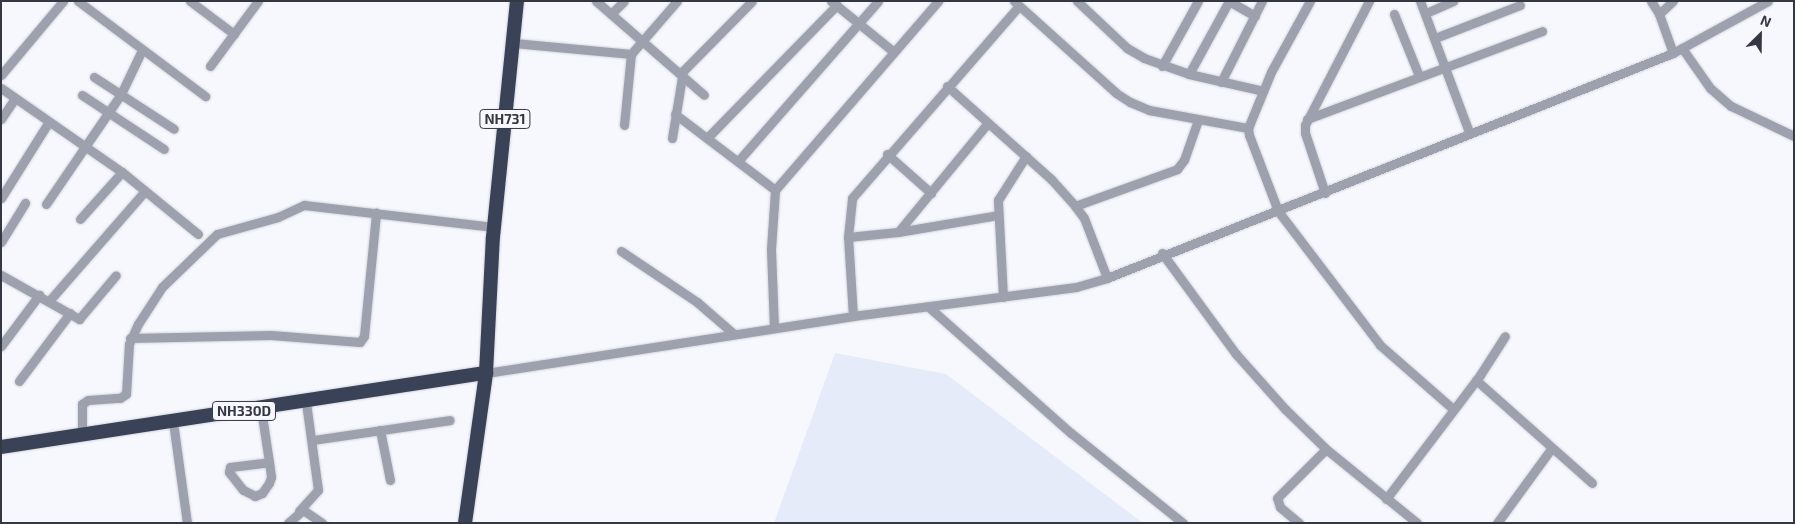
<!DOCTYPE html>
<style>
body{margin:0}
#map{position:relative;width:1795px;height:524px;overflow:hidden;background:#f6f8fe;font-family:"Exo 2",sans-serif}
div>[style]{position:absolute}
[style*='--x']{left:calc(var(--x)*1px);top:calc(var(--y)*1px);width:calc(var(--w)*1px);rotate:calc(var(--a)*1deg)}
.built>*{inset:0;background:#e6ebfa}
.roads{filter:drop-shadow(0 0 1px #d3d5dc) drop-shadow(0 0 1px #d3d5dc)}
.minor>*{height:9px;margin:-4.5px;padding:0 4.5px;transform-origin:4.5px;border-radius:4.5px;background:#9da1ad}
.highway>*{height:14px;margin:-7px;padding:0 7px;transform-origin:7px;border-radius:7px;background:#3a4258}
span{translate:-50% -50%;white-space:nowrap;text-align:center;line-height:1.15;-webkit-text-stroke:4.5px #f6f8fe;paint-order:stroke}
.shield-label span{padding:1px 4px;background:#f6f8fe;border:1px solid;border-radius:4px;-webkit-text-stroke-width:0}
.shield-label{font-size:14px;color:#343843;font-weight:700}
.frame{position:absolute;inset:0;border:2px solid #343843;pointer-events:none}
.north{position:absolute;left:1735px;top:10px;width:50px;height:50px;-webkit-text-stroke:4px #f6f8fe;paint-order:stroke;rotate:23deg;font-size:14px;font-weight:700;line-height:20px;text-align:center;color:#343843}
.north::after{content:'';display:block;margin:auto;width:18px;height:22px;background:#343843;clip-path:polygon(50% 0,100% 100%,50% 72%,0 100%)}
</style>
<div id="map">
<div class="built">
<div style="clip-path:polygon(835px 353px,946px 374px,1143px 523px,774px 523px)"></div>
</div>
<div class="roads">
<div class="minor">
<div style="--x:78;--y:1;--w:159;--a:36.8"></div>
<div style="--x:190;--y:1;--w:55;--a:36.9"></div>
<div style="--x:596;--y:1;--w:143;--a:41"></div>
<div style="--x:831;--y:1;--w:81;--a:39"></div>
<div style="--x:1014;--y:1;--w:137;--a:42"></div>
<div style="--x:1116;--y:93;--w:17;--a:33"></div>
<div style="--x:1130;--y:102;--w:21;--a:23"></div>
<div style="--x:1149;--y:110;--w:101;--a:10.3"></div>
<div style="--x:1077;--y:1;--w:69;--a:43.2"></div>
<div style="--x:1127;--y:48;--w:20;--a:30"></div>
<div style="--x:1144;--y:58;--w:48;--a:19.6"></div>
<div style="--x:1189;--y:74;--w:76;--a:12.9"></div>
<div style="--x:1229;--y:1;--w:30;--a:30"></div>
<div style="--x:1310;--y:1;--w:81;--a:118.8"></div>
<div style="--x:1271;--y:72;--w:61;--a:112.3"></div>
<div style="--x:1248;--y:128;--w:7;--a:82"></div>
<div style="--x:1249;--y:135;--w:81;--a:69.1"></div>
<div style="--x:1278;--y:211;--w:168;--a:52.7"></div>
<div style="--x:1380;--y:345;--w:97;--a:41.2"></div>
<div style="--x:1420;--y:1;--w:140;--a:69.5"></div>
<div style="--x:1651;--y:1;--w:15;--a:58"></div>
<div style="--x:1659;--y:14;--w:41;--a:70.3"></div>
<div style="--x:1426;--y:13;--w:30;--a:-24"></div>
<div style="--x:611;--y:14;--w:18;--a:-45"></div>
<div style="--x:1394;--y:14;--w:67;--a:68"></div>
<div style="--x:1659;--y:14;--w:19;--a:-43"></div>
<div style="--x:1435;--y:38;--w:91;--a:-21.2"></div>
<div style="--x:514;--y:43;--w:118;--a:5.4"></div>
<div style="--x:1682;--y:48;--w:49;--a:55"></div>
<div style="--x:1710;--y:88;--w:28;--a:41"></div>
<div style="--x:1731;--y:106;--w:70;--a:25.5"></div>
<div style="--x:210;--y:66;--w:81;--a:-53.6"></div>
<div style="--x:1162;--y:66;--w:74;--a:-61"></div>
<div style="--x:1189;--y:74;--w:83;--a:-61.3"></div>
<div style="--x:1;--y:75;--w:97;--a:-50"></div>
<div style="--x:94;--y:77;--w:95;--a:33"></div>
<div style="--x:1221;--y:82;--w:91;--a:-63.2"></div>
<div style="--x:947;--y:86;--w:140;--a:41.8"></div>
<div style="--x:1051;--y:179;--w:36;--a:48"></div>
<div style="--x:1075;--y:206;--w:15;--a:53"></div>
<div style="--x:1084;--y:218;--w:64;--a:69"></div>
<div style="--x:1;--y:88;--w:147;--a:34.8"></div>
<div style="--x:122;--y:172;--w:98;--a:39.2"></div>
<div style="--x:82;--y:95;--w:98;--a:33.4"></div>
<div style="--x:675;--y:114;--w:126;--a:37.2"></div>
<div style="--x:1;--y:119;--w:25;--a:-56"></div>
<div style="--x:1307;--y:119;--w:251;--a:-20.5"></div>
<div style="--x:624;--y:125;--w:71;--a:-84.4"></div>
<div style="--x:631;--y:54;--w:70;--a:-49"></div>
<div style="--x:672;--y:138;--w:68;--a:-80.7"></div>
<div style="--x:683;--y:71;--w:98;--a:-45.4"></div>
<div style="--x:707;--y:138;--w:186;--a:-45.7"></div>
<div style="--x:887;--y:154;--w:59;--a:41.6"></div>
<div style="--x:739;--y:160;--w:211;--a:-48.8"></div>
<div style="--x:1325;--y:193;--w:63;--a:-108.4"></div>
<div style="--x:1305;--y:133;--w:8;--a:-90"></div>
<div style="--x:1305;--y:125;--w:140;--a:-62.7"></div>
<div style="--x:1;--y:198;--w:89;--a:-57.9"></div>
<div style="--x:46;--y:204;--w:133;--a:-55.7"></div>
<div style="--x:121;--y:94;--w:47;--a:-64.5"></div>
<div style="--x:1075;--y:206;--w:109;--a:-19.9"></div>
<div style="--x:1177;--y:169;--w:11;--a:-52"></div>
<div style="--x:1184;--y:160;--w:42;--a:-70.7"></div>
<div style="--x:80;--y:219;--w:63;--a:-48.2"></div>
<div style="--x:898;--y:232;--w:141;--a:-50.5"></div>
<div style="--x:848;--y:237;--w:50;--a:-5.7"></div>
<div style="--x:898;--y:232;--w:101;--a:-9.6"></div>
<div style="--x:1;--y:242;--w:46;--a:-58.4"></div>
<div style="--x:621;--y:251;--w:92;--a:33.9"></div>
<div style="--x:697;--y:302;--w:49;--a:40.9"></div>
<div style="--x:1162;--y:253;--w:125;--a:53.8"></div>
<div style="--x:1236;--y:354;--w:74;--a:48.3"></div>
<div style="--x:1285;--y:409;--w:57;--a:44.3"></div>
<div style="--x:1326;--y:449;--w:117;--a:39.1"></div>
<div style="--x:1;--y:275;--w:90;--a:29.4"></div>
<div style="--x:79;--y:319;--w:57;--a:-49.9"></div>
<div style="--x:1003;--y:297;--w:97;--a:-93"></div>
<div style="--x:998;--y:200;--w:52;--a:-57.5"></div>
<div style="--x:49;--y:301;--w:146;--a:-48.9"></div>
<div style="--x:930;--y:308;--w:188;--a:41.6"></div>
<div style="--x:1071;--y:433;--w:144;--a:38.8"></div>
<div style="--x:853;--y:316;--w:79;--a:-93.6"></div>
<div style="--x:848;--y:237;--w:39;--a:-84"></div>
<div style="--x:852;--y:198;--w:254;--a:-49"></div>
<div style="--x:774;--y:328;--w:79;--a:-92.2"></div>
<div style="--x:771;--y:249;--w:59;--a:-86.1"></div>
<div style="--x:775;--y:190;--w:250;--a:-49.2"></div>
<div style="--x:130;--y:338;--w:141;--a:-1.2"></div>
<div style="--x:271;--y:335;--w:89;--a:4.5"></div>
<div style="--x:360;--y:342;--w:7;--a:-56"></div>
<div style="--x:364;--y:336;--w:124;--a:-84.4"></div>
<div style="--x:1;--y:346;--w:64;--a:-53.3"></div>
<div style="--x:486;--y:373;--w:371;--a:-8.8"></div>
<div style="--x:853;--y:316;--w:225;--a:-7.4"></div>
<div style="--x:1076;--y:287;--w:32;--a:-16"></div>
<div style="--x:1107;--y:278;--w:609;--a:-21.68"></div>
<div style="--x:1673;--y:53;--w:108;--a:-28.7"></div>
<div style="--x:1476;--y:380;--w:155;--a:41.6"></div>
<div style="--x:19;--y:381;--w:85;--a:-53.1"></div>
<div style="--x:261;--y:409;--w:54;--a:81.4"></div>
<div style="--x:269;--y:462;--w:15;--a:82"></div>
<div style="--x:271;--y:477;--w:6;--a:108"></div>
<div style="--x:269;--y:483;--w:12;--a:125"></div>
<div style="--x:262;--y:493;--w:8;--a:157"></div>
<div style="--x:255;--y:496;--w:13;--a:-153"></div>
<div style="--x:243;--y:490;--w:23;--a:-128"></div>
<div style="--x:229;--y:472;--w:5;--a:-79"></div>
<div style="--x:230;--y:467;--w:39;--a:-7"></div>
<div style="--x:173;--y:422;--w:102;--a:82.1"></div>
<div style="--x:380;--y:430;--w:51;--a:78.7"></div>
<div style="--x:82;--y:436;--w:32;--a:-90"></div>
<div style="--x:82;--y:404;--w:7;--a:-34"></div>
<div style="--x:88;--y:400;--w:32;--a:-4"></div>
<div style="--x:120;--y:398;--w:7;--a:-34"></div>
<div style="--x:126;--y:394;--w:50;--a:-86.6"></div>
<div style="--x:129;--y:344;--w:22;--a:-66"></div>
<div style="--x:138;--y:324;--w:44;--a:-57"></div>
<div style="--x:162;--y:287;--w:76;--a:-43.9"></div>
<div style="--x:217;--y:234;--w:63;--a:-15.6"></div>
<div style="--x:278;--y:217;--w:29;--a:-25"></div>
<div style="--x:304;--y:205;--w:191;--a:6.6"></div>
<div style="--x:313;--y:440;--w:138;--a:-8.3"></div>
<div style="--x:1386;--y:499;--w:156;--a:-52.8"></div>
<div style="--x:1480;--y:375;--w:46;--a:-57.3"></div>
<div style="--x:299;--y:511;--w:28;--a:-48"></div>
<div style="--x:318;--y:490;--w:89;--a:-97.8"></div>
<div style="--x:288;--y:523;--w:20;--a:-41"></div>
<div style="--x:303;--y:510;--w:23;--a:34"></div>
<div style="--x:1299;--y:523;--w:25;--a:-140"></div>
<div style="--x:1280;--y:507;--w:9;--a:-108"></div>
<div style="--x:1277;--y:498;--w:69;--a:-45"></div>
<div style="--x:1497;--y:523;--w:92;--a:-53.9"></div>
</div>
<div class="highway">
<div style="--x:1;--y:447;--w:491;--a:-8.7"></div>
<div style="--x:465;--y:523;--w:151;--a:-82"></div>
<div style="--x:486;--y:373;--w:136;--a:-87.1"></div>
<div style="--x:493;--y:237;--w:237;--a:-84.2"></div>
</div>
</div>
<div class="shield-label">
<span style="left:505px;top:119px">NH731</span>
<span style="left:244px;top:411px">NH330D</span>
</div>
<div class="frame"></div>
<div class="north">N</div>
</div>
